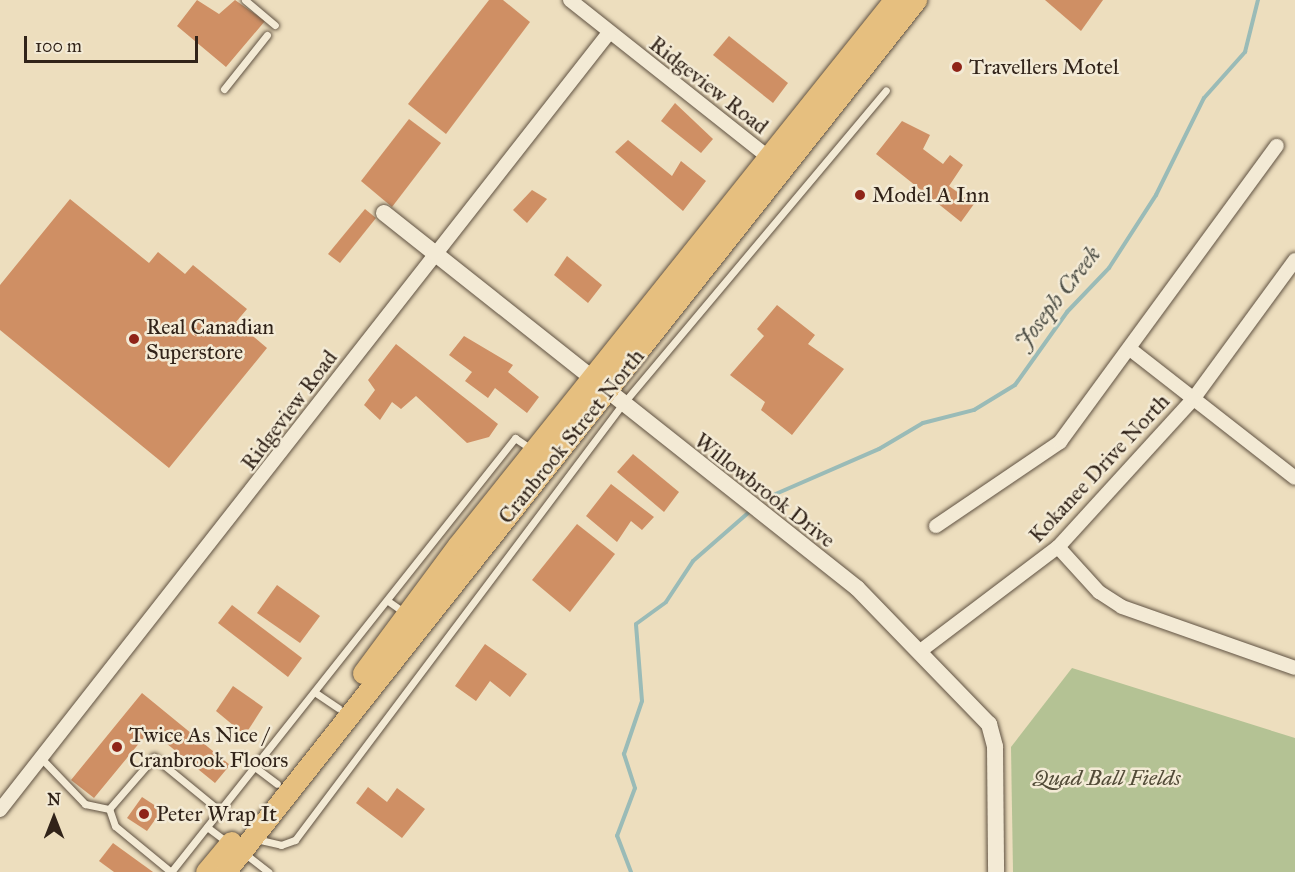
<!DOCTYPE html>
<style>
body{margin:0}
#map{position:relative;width:1295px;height:872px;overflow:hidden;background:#eddebe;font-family:"IM FELL Great Primer",serif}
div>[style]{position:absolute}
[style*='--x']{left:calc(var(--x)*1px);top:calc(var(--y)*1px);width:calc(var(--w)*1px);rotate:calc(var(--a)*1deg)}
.green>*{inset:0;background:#b4c294}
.stream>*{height:4px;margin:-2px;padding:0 2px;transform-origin:2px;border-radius:2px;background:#9abbb7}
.building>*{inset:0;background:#cf8f64}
.roads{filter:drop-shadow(0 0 2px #605242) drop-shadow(0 0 2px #605242)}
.service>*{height:7px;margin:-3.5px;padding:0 3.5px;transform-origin:3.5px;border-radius:3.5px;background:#f3ead5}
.minor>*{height:14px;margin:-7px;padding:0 7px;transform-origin:7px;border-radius:7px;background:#f3ead5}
.tertiary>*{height:16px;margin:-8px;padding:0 8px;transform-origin:8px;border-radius:8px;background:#f3ead5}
.trunk>*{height:21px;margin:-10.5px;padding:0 10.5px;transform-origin:10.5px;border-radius:10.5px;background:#e6bf7f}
.dots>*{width:16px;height:16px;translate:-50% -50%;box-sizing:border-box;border:3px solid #f3ead5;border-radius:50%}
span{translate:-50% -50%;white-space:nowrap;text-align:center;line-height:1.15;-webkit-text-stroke:5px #f3ead5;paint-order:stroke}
.poi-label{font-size:22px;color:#312319}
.left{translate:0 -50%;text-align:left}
.street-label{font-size:22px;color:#312319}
.park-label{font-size:22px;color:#524b38;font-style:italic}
.water-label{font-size:24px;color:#505148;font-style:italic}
.north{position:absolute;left:24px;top:788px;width:60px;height:60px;-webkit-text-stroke:4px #f3ead5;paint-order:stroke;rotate:0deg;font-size:16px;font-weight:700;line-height:24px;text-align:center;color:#312319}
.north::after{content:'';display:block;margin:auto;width:21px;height:27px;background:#312319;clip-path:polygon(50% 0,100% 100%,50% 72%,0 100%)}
.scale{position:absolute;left:24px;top:36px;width:174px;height:27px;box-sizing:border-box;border:3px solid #312319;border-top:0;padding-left:8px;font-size:18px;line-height:21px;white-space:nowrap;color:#312319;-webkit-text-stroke:4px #f3ead5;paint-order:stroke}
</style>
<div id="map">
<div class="green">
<div style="clip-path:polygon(1072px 668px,1295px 738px,1295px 872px,1013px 872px,1011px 747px)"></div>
</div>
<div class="stream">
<div style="--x:771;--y:496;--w:118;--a:-23.5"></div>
<div style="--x:879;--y:449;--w:51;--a:-30.6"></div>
<div style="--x:923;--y:423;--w:53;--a:-14.3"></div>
<div style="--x:974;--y:410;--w:48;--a:-31.4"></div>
<div style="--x:1015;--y:385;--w:90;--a:-54.5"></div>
<div style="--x:1067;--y:312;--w:61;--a:-46.3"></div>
<div style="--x:1109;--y:268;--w:87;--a:-57.2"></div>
<div style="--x:1156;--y:195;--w:108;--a:-63.7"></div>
<div style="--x:1204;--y:98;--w:62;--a:-48.3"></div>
<div style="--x:1245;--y:52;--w:54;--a:-76"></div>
<div style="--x:631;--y:872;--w:39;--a:-111"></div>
<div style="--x:617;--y:836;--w:51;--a:-69.4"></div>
<div style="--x:635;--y:788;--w:36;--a:-108"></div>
<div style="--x:624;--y:754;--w:56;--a:-71.2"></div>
<div style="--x:642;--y:701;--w:77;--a:-94.5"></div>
<div style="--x:636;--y:624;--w:37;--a:-36"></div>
<div style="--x:666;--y:602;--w:49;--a:-56.6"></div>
<div style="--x:693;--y:561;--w:73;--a:-41.1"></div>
</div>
<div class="building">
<div style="clip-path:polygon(197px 0,219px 14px,235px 0,265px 21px,226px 67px,177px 26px)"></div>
<div style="clip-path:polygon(489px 0,503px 0,530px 22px,446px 134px,408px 104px)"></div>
<div style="clip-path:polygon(1045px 0,1103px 0,1081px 31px)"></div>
<div style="clip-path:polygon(729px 36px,788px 83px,773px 103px,713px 55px)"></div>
<div style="clip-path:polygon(675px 103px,713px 139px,701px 153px,661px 121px)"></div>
<div style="clip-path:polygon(409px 119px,441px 143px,392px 207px,361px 181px)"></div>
<div style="clip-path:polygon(902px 121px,930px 135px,923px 149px,943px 164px,950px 155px,963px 165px,949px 186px,974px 204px,961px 222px,876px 154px)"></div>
<div style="clip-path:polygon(628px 140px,672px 176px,681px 161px,706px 181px,683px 211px,615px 152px)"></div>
<div style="clip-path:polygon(532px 190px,547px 199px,527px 223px,513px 210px)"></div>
<div style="clip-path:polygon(70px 199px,149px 263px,158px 252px,185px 274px,193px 265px,247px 309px,236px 322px,267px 348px,169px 468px,0 330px,0 285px)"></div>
<div style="clip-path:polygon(365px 209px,376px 218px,340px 263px,328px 254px)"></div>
<div style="clip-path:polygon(567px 256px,602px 285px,588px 303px,554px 275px)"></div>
<div style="clip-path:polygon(777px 305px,815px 335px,808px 344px,844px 369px,792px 435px,761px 410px,765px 402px,730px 375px,764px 336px,757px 329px)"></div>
<div style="clip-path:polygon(464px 336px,513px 365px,508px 372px,539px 397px,527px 413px,495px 388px,488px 398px,465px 381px,472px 372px,449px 355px)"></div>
<div style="clip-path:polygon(396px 344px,498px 424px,489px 437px,467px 443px,416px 396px,401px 409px,392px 402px,380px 420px,364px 405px,375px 390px,368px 380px)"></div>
<div style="clip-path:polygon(633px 454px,679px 492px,664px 512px,617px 472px)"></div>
<div style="clip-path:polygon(611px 484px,654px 517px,642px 530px,631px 521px,617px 542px,586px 516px)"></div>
<div style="clip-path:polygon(577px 524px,615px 554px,570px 612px,532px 580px)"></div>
<div style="clip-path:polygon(277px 585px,320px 616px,300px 643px,257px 613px)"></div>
<div style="clip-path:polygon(232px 605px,302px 658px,288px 677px,218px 623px)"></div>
<div style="clip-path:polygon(485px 644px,527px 674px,510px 697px,490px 681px,476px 701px,455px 686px)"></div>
<div style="clip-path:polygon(233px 686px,263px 707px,245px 735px,216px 711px)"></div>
<div style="clip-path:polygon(142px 693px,230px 765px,215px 783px,150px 730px,94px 798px,71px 780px)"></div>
<div style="clip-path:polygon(368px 787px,387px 802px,397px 788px,425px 809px,402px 838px,356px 803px)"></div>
<div style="clip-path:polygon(142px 797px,162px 810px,147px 831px,127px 818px)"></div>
<div style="clip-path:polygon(113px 843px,153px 872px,114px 872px,99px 861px)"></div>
</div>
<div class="roads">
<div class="service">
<div style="--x:245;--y:0;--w:39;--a:40"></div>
<div style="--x:224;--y:89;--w:69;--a:-51.5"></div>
<div style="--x:388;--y:601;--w:21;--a:35"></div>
<div style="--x:316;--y:693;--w:27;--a:34"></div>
<div style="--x:40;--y:757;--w:65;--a:46.2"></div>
<div style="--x:85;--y:804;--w:25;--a:12"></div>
<div style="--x:256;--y:768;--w:26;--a:37"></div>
<div style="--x:207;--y:827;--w:25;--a:37"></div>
<div style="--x:256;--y:839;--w:26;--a:13"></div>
<div style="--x:281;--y:845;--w:15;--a:-20"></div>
<div style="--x:295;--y:840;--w:543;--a:-53.09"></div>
<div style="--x:621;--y:406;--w:412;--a:-50"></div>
<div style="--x:244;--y:853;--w:31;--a:38"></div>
<div style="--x:171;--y:872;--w:554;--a:-51.6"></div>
<div style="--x:515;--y:438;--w:18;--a:34"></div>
<div style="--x:171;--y:872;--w:72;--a:-140.6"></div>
<div style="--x:115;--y:826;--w:18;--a:-109"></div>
<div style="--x:109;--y:809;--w:69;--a:-49.1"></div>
<div style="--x:154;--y:757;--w:85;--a:39.3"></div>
</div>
<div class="minor">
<div style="--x:570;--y:0;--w:259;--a:38.4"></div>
<div style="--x:1130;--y:349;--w:209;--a:38"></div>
<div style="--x:936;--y:526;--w:150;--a:-34.1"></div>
<div style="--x:1060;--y:442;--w:367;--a:-53.8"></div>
<div style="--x:1058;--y:547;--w:61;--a:47.7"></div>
<div style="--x:1099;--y:592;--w:27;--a:33"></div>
<div style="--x:1122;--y:607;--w:183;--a:19.4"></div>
<div style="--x:919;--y:652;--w:174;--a:-37.1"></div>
<div style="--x:1058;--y:547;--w:202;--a:-47.6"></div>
<div style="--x:1194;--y:398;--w:171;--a:-53.8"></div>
<div style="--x:0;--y:810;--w:986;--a:-51.92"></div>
</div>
<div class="tertiary">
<div style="--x:384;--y:213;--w:604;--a:38.41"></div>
<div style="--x:857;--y:588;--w:190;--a:45.9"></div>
<div style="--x:989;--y:724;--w:24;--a:75"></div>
<div style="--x:995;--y:747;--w:125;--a:89.5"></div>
</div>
<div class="trunk">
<div style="--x:363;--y:673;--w:159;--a:-53.4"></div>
<div style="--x:458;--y:545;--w:698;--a:-51.34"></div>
<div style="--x:206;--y:872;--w:39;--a:-50"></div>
<div style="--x:225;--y:872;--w:1113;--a:-51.61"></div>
</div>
</div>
<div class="dots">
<div style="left:957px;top:67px;background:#8f2418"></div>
<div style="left:860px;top:195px;background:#8f2418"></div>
<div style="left:134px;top:339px;background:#8f2418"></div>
<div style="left:117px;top:747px;background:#8f2418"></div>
<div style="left:144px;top:814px;background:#8f2418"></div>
</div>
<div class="poi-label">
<span class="left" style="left:969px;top:67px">Travellers Motel</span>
<span class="left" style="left:872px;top:195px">Model A Inn</span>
<span class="left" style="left:146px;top:339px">Real Canadian<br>Superstore</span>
<span class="left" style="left:129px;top:747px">Twice As Nice /<br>Cranbrook Floors</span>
<span class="left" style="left:156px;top:814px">Peter Wrap It</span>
</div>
<div class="street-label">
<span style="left:709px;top:85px;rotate:38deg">Ridgeview Road</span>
<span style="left:289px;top:410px;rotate:-53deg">Ridgeview Road</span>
<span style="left:571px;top:436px;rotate:-51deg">Cranbrook Street North</span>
<span style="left:1099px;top:468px;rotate:-47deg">Kokanee Drive North</span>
<span style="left:765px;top:490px;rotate:38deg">Willowbrook Drive</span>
</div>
<div class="park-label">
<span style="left:1107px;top:778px">Quad Ball Fields</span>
</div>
<div class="water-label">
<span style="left:1058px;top:298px;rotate:-52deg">Joseph Creek</span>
</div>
<div class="north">N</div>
<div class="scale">100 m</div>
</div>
